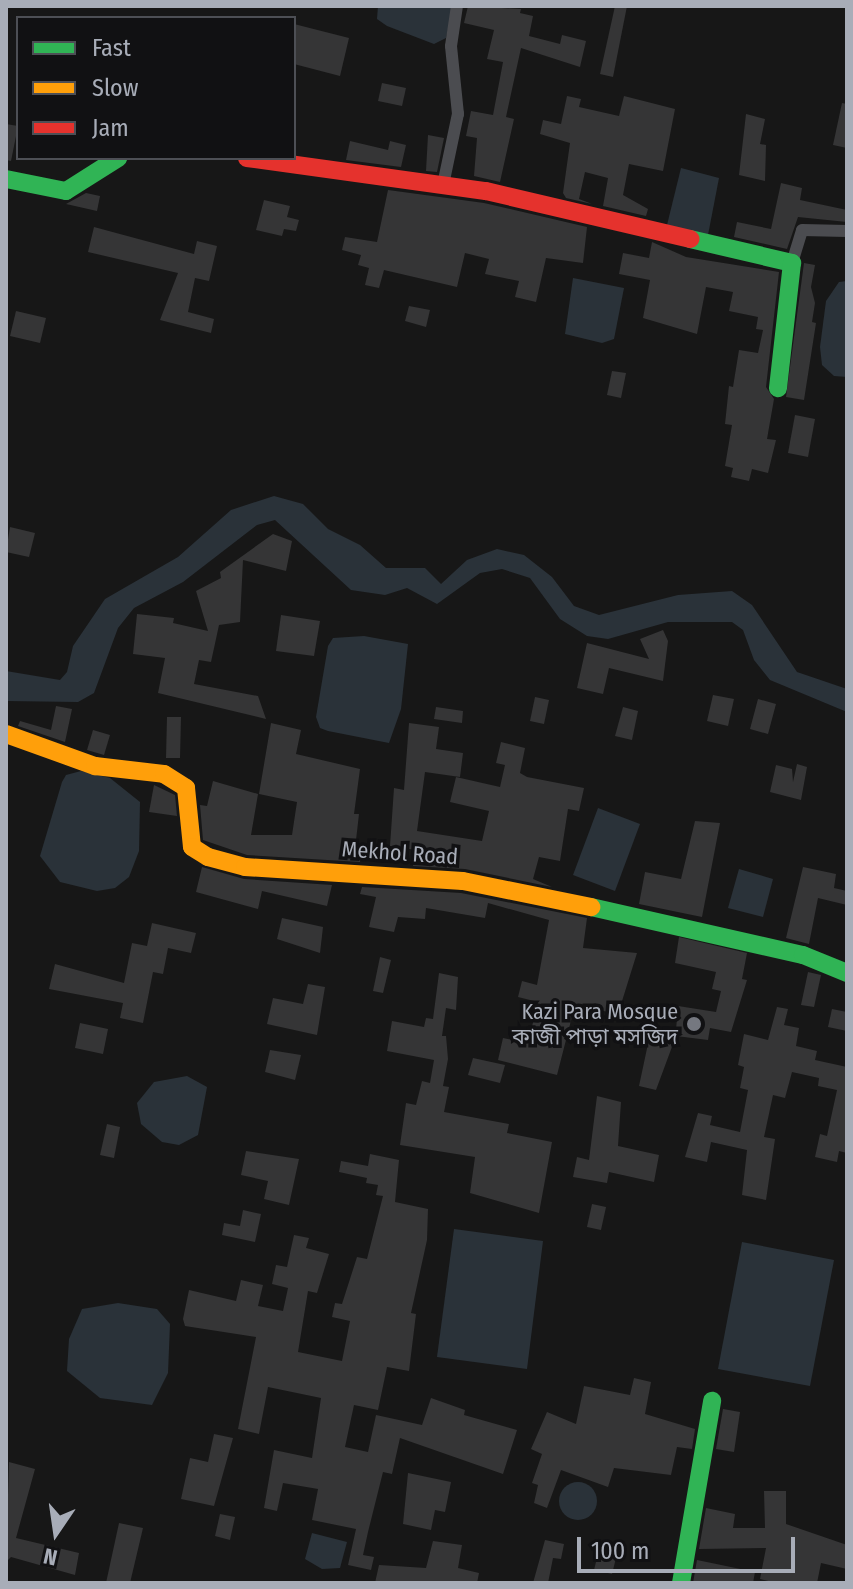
<!DOCTYPE html>
<meta charset="utf-8">
<style>
body{margin:0}
#map{position:relative;width:853px;height:1589px;overflow:hidden;background:#171717;font-family:"Fira Sans Condensed","Noto Sans Bengali",sans-serif}
div>[style]{position:absolute}
[style*='--x']{left:calc(var(--x)*1px);top:calc(var(--y)*1px);width:calc(var(--w)*1px);rotate:calc(var(--a)*1deg)}
.water>*{inset:0;background:#2a3239}
.round{border-radius:50%}
.building>*{inset:0;background:#353536}
.street>*{height:12px;margin:-6px;padding:0 6px;transform-origin:6px;border-radius:6px;background:#4b4c50}
.fast>*{height:18px;margin:-9px;padding:0 9px;transform-origin:9px;border-radius:9px;background:#30b455}
.slow>*{height:18px;margin:-9px;padding:0 9px;transform-origin:9px;border-radius:9px;background:#ff9f0a}
.jam>*{height:18px;margin:-9px;padding:0 9px;transform-origin:9px;border-radius:9px;background:#e5322d}
.dots>*{width:22px;height:22px;translate:-50% -50%;box-sizing:border-box;border:4px solid #111113;border-radius:50%}
span{translate:-50% -50%;white-space:nowrap;text-align:center;line-height:1.15;-webkit-text-stroke:7px #111113;paint-order:stroke}
.street-label{font-size:22px;color:#a8adb8}
.poi-label{font-size:22px;color:#a8adb8}
.right{translate:-100% -50%;text-align:right}
.frame{position:absolute;inset:0;border:8px solid #a8adb8;pointer-events:none}
.legend{position:absolute;left:16px;top:16px;width:280px;height:144px;box-sizing:border-box;background:#111113;border:2px solid #4d4f55;margin:0;padding:10px 14px;list-style:none;font-size:24px;color:#a8adb8}
.legend li{display:flex;align-items:center;gap:16px;height:40px}
.legend b{width:40px;border:2px solid #4d4f55}
.north{position:absolute;left:16px;top:1493px;width:80px;height:80px;-webkit-text-stroke:6px #111113;paint-order:stroke;rotate:193deg;font-size:22px;font-weight:700;line-height:32px;text-align:center;color:#a8adb8}
.north::after{content:'';display:block;margin:auto;width:28px;height:36px;background:#a8adb8;clip-path:polygon(50% 0,100% 100%,50% 72%,0 100%)}
.scale{position:absolute;left:577px;top:1537px;width:218px;height:36px;box-sizing:border-box;border:4px solid #a8adb8;border-top:0;padding-left:10px;font-size:24px;line-height:28px;white-space:nowrap;color:#a8adb8;-webkit-text-stroke:6px #111113;paint-order:stroke}
</style>
<div id="map">
<div class="water">
<div style="clip-path:polygon(378px 6px,453px 6px,446px 38px,434px 44px,387px 26px,377px 19px)"></div>
<div style="clip-path:polygon(681px 168px,719px 178px,708px 235px,667px 225px)"></div>
<div style="clip-path:polygon(573px 278px,624px 288px,614px 339px,602px 343px,565px 334px)"></div>
<div style="clip-path:polygon(847px 281px,847px 377px,834px 376px,822px 365px,820px 347px,826px 301px,839px 282px)"></div>
<div style="clip-path:polygon(274px 496px,303px 504px,328px 529px,360px 545px,386px 568px,425px 568px,441px 584px,467px 560px,497px 549px,524px 555px,552px 577px,574px 606px,599px 615px,678px 595px,732px 591px,752px 605px,797px 672px,847px 689px,847px 712px,770px 680px,754px 660px,743px 630px,732px 622px,668px 622px,608px 639px,587px 636px,560px 619px,530px 578px,502px 569px,480px 573px,437px 604px,407px 588px,385px 595px,351px 590px,275px 520px,257px 525px,183px 582px,134px 608px,118px 628px,94px 693px,78px 702px,6px 701px,6px 671px,60px 680px,67px 672px,73px 646px,105px 599px,178px 557px,231px 510px)"></div>
<div style="clip-path:polygon(364px 636px,408px 644px,401px 709px,389px 743px,328px 731px,320px 728px,316px 717px,328px 646px,333px 638px)"></div>
<div style="clip-path:polygon(81px 771px,110px 778px,140px 802px,139px 851px,129px 877px,115px 888px,97px 891px,60px 882px,40px 856px,62px 782px,66px 775px)"></div>
<div style="clip-path:polygon(598px 808px,640px 824px,615px 891px,573px 875px)"></div>
<div style="clip-path:polygon(739px 869px,773px 879px,763px 917px,728px 908px)"></div>
<div style="clip-path:polygon(187px 1076px,207px 1087px,198px 1135px,179px 1145px,162px 1142px,141px 1124px,137px 1103px,154px 1082px)"></div>
<div style="clip-path:polygon(454px 1229px,543px 1241px,527px 1369px,437px 1357px)"></div>
<div style="clip-path:polygon(742px 1242px,834px 1260px,810px 1386px,718px 1369px)"></div>
<div style="clip-path:polygon(118px 1303px,157px 1309px,170px 1324px,168px 1373px,152px 1405px,100px 1398px,67px 1371px,69px 1339px,82px 1309px)"></div>
<div class="round" style="left:559px;top:1482px;width:38px;height:38px"></div>
<div style="clip-path:polygon(312px 1533px,347px 1542px,340px 1568px,322px 1569px,305px 1559px)"></div>
</div>
<div class="building">
<div style="clip-path:polygon(468px 6px,521px 9px,520px 13px,533px 16px,529px 36px,560px 44px,562px 35px,586px 41px,580px 67px,521px 48px,506px 117px,514px 119px,500px 182px,474px 176px,477px 138px,466px 136px,471px 111px,493px 115px,503px 62px,487px 59px,494px 30px,464px 23px)"></div>
<div style="clip-path:polygon(615px 6px,627px 6px,613px 77px,600px 74px)"></div>
<div style="clip-path:polygon(294px 24px,349px 38px,340px 76px,294px 64px)"></div>
<div style="clip-path:polygon(382px 83px,406px 88px,402px 106px,378px 101px)"></div>
<div style="clip-path:polygon(567px 96px,581px 99px,579px 107px,619px 116px,624px 96px,675px 109px,663px 171px,629px 164px,623px 195px,648px 209px,646px 216px,603px 206px,608px 178px,585px 172px,579px 199px,592px 204px,566px 198px,563px 193px,570px 143px,540px 134px,543px 120px,561px 124px)"></div>
<div style="clip-path:polygon(842px 103px,847px 104px,847px 148px,833px 145px)"></div>
<div style="clip-path:polygon(746px 114px,765px 119px,760px 144px,766px 145px,765px 181px,739px 175px)"></div>
<div style="clip-path:polygon(6px 124px,18px 126px,11px 161px,6px 160px)"></div>
<div style="clip-path:polygon(428px 135px,444px 138px,437px 172px,426px 171px)"></div>
<div style="clip-path:polygon(350px 141px,388px 150px,390px 141px,406px 145px,401px 167px,346px 160px)"></div>
<div style="clip-path:polygon(781px 183px,802px 188px,800px 200px,847px 210px,847px 222px,798px 217px,787px 249px,734px 237px,737px 222px,771px 229px)"></div>
<div style="clip-path:polygon(388px 190px,484px 203px,587px 227px,583px 263px,546px 258px,536px 302px,515px 297px,519px 281px,485px 274px,489px 259px,465px 253px,457px 287px,384px 270px,379px 288px,365px 285px,369px 268px,358px 265px,361px 255px,342px 250px,345px 237px,377px 242px)"></div>
<div style="clip-path:polygon(86px 193px,100px 196px,97px 211px,66px 204px)"></div>
<div style="clip-path:polygon(264px 200px,290px 206px,287px 217px,299px 220px,296px 231px,284px 229px,282px 236px,256px 230px)"></div>
<div style="clip-path:polygon(94px 227px,194px 254px,197px 241px,217px 246px,209px 281px,195px 278px,188px 312px,214px 319px,211px 333px,160px 320px,178px 273px,88px 252px)"></div>
<div style="clip-path:polygon(652px 242px,686px 257px,779px 272px,766px 387px,774px 399px,767px 439px,776px 440px,768px 473px,752px 469px,749px 481px,731px 477px,733px 468px,725px 466px,732px 425px,725px 424px,729px 386px,733px 387px,739px 350px,758px 353px,763px 330px,756px 329px,758px 317px,729px 311px,733px 292px,706px 287px,697px 334px,643px 318px,650px 280px,619px 274px,623px 253px,649px 258px)"></div>
<div style="clip-path:polygon(804px 263px,815px 265px,811px 287px,815px 303px,812px 322px,816px 323px,804px 400px,786px 397px)"></div>
<div style="clip-path:polygon(409px 306px,430px 310px,426px 327px,405px 321px)"></div>
<div style="clip-path:polygon(16px 311px,46px 318px,40px 343px,10px 336px)"></div>
<div style="clip-path:polygon(612px 371px,626px 373px,621px 398px,607px 395px)"></div>
<div style="clip-path:polygon(795px 415px,815px 419px,808px 457px,788px 453px)"></div>
<div style="clip-path:polygon(10px 527px,35px 533px,29px 557px,6px 552px)"></div>
<div style="clip-path:polygon(273px 534px,292px 541px,286px 571px,243px 560px,240px 622px,219px 625px,211px 662px,199px 660px,194px 684px,258px 696px,266px 719px,158px 693px,165px 658px,133px 654px,137px 614px,174px 618px,173px 623px,208px 631px,196px 591px,221px 578px,220px 572px)"></div>
<div style="clip-path:polygon(281px 615px,320px 621px,314px 656px,276px 651px)"></div>
<div style="clip-path:polygon(663px 630px,668px 641px,663px 681px,609px 668px,603px 694px,577px 688px,587px 643px,649px 659px,640px 639px)"></div>
<div style="clip-path:polygon(713px 695px,734px 699px,728px 726px,707px 721px)"></div>
<div style="clip-path:polygon(535px 697px,549px 700px,544px 724px,530px 721px)"></div>
<div style="clip-path:polygon(758px 699px,776px 704px,768px 734px,750px 729px)"></div>
<div style="clip-path:polygon(56px 706px,72px 709px,65px 742px,18px 726px,20px 721px,51px 730px)"></div>
<div style="clip-path:polygon(436px 707px,463px 711px,462px 723px,434px 719px)"></div>
<div style="clip-path:polygon(623px 707px,638px 711px,632px 740px,615px 736px)"></div>
<div style="clip-path:polygon(167px 717px,181px 717px,180px 758px,166px 758px)"></div>
<div style="clip-path:polygon(271px 723px,301px 730px,296px 754px,360px 769px,354px 814px,359px 814px,355px 849px,361px 849px,360px 862px,247px 855px,203px 840px,200px 805px,207px 806px,213px 781px,258px 794px,251px 835px,292px 835px,297px 802px,259px 794px)"></div>
<div style="clip-path:polygon(409px 723px,439px 727px,436px 749px,463px 753px,460px 777px,425px 772px,417px 831px,482px 841px,489px 811px,450px 802px,456px 777px,500px 787px,505px 765px,496px 763px,501px 742px,525px 748px,520px 773px,527px 777px,584px 788px,579px 811px,568px 809px,560px 861px,539px 857px,533px 879px,552px 887px,465px 869px,413px 866px,416px 850px,390px 846px,394px 788px,404px 790px)"></div>
<div style="clip-path:polygon(93px 730px,110px 735px,104px 755px,87px 750px)"></div>
<div style="clip-path:polygon(797px 764px,807px 767px,801px 800px,770px 792px,776px 765px,792px 769px,793px 782px)"></div>
<div style="clip-path:polygon(154px 785px,175px 795px,177px 816px,149px 812px)"></div>
<div style="clip-path:polygon(695px 821px,720px 823px,702px 917px,639px 904px,645px 872px,681px 879px)"></div>
<div style="clip-path:polygon(202px 867px,244px 879px,332px 885px,327px 906px,262px 891px,258px 909px,196px 892px)"></div>
<div style="clip-path:polygon(803px 867px,836px 874px,834px 888px,847px 891px,847px 905px,818px 898px,809px 944px,786px 938px)"></div>
<div style="clip-path:polygon(362px 887px,461px 893px,587px 918px,583px 948px,637px 953px,618px 1014px,575px 1005px,557px 1075px,498px 1060px,503px 1038px,528px 1043px,538px 1002px,518px 997px,522px 981px,537px 985px,549px 920px,488px 903px,485px 918px,426px 908px,425px 919px,398px 917px,394px 932px,369px 927px,376px 897px,360px 894px)"></div>
<div style="clip-path:polygon(282px 918px,323px 927px,320px 953px,277px 939px)"></div>
<div style="clip-path:polygon(152px 923px,196px 933px,191px 953px,168px 948px,163px 974px,153px 972px,143px 1023px,120px 1018px,123px 1003px,49px 989px,55px 964px,124px 983px,132px 943px,147px 946px)"></div>
<div style="clip-path:polygon(679px 937px,747px 953px,742px 979px,747px 980px,731px 1032px,710px 1028px,708px 1040px,676px 1036px,656px 1090px,639px 1086px,652px 1025px,676px 1030px,678px 1006px,716px 1012px,721px 991px,712px 989px,716px 972px,675px 963px)"></div>
<div style="clip-path:polygon(380px 957px,391px 960px,383px 993px,373px 991px)"></div>
<div style="clip-path:polygon(808px 972px,821px 975px,814px 1007px,801px 1005px)"></div>
<div style="clip-path:polygon(439px 973px,458px 977px,456px 1010px,446px 1008px,442px 1036px,446px 1036px,448px 1059px,443px 1086px,449px 1087px,444px 1112px,509px 1124px,507px 1133px,552px 1142px,539px 1213px,470px 1193px,475px 1157px,400px 1145px,406px 1103px,416px 1105px,422px 1081px,430px 1083px,434px 1060px,387px 1051px,392px 1021px,424px 1027px,426px 1018px,433px 1019px)"></div>
<div style="clip-path:polygon(308px 984px,325px 987px,317px 1035px,267px 1024px,273px 998px,303px 1004px)"></div>
<div style="clip-path:polygon(777px 1007px,788px 1009px,784px 1025px,799px 1028px,796px 1046px,817px 1051px,815px 1060px,847px 1067px,847px 1153px,839px 1151px,837px 1162px,815px 1157px,820px 1134px,827px 1136px,837px 1090px,818px 1086px,819px 1078px,792px 1072px,785px 1098px,773px 1095px,764px 1137px,775px 1139px,766px 1200px,742px 1195px,747px 1150px,711px 1142px,707px 1162px,685px 1157px,698px 1113px,712px 1116px,710px 1125px,740px 1132px,748px 1090px,740px 1088px,744px 1067px,738px 1065px,744px 1034px,768px 1040px)"></div>
<div style="clip-path:polygon(832px 1009px,847px 1012px,847px 1031px,828px 1027px)"></div>
<div style="clip-path:polygon(80px 1023px,108px 1029px,103px 1054px,75px 1048px)"></div>
<div style="clip-path:polygon(270px 1050px,301px 1055px,295px 1080px,265px 1072px)"></div>
<div style="clip-path:polygon(473px 1058px,505px 1065px,500px 1083px,468px 1075px)"></div>
<div style="clip-path:polygon(597px 1096px,621px 1102px,618px 1146px,659px 1155px,654px 1182px,609px 1172px,607px 1183px,573px 1177px,577px 1157px,589px 1160px)"></div>
<div style="clip-path:polygon(107px 1124px,120px 1127px,114px 1158px,100px 1155px)"></div>
<div style="clip-path:polygon(246px 1151px,299px 1159px,289px 1205px,264px 1199px,268px 1181px,241px 1175px)"></div>
<div style="clip-path:polygon(370px 1154px,399px 1160px,395px 1202px,428px 1209px,427px 1240px,411px 1313px,416px 1314px,409px 1371px,387px 1367px,378px 1410px,354px 1405px,345px 1447px,368px 1452px,376px 1415px,422px 1425px,431px 1398px,465px 1410px,464px 1415px,517px 1430px,503px 1474px,400px 1438px,392px 1474px,383px 1472px,368px 1532px,363px 1555px,374px 1557px,371px 1570px,348px 1565px,356px 1529px,312px 1520px,318px 1489px,283px 1483px,277px 1511px,264px 1508px,274px 1450px,312px 1458px,321px 1398px,268px 1387px,259px 1434px,238px 1429px,256px 1337px,185px 1326px,183px 1319px,189px 1290px,236px 1301px,241px 1280px,263px 1285px,258px 1306px,283px 1311px,288px 1288px,272px 1284px,276px 1265px,287px 1267px,294px 1235px,309px 1238px,306px 1248px,329px 1254px,317px 1293px,308px 1291px,298px 1352px,342px 1361px,350px 1321px,332px 1317px,335px 1303px,342px 1304px,357px 1257px,367px 1259px,383px 1196px,376px 1195px,378px 1185px,366px 1183px,367px 1178px,339px 1172px,341px 1161px,368px 1166px)"></div>
<div style="clip-path:polygon(592px 1204px,606px 1207px,601px 1230px,587px 1227px)"></div>
<div style="clip-path:polygon(243px 1210px,261px 1214px,255px 1242px,222px 1235px,224px 1223px,240px 1226px)"></div>
<div style="clip-path:polygon(634px 1378px,651px 1382px,645px 1414px,695px 1429px,692px 1449px,677px 1447px,671px 1475px,614px 1468px,608px 1487px,561px 1470px,547px 1508px,534px 1503px,538px 1485px,532px 1483px,542px 1454px,531px 1449px,547px 1412px,576px 1424px,584px 1386px,630px 1395px)"></div>
<div style="clip-path:polygon(723px 1409px,740px 1412px,734px 1452px,716px 1449px)"></div>
<div style="clip-path:polygon(214px 1434px,233px 1438px,214px 1506px,181px 1499px,190px 1458px,208px 1462px)"></div>
<div style="clip-path:polygon(9px 1462px,35px 1469px,16px 1538px,79px 1553px,75px 1575px,11px 1557px,6px 1562px)"></div>
<div style="clip-path:polygon(408px 1473px,451px 1482px,445px 1512px,435px 1510px,431px 1530px,403px 1524px)"></div>
<div style="clip-path:polygon(764px 1491px,786px 1491px,786px 1524px,847px 1545px,847px 1569px,821px 1563px,817px 1583px,777px 1583px,760px 1579px,766px 1548px,699px 1549px,706px 1508px,735px 1514px,733px 1528px,765px 1528px)"></div>
<div style="clip-path:polygon(220px 1514px,235px 1517px,230px 1540px,215px 1536px)"></div>
<div style="clip-path:polygon(119px 1523px,143px 1528px,130px 1583px,106px 1583px)"></div>
<div style="clip-path:polygon(545px 1540px,564px 1544px,561px 1559px,553px 1558px,548px 1583px,533px 1583px)"></div>
<div style="clip-path:polygon(433px 1541px,462px 1545px,458px 1568px,479px 1573px,477px 1583px,375px 1583px,379px 1565px,426px 1568px)"></div>
<div style="clip-path:polygon(599px 1550px,617px 1554px,612px 1574px,594px 1570px)"></div>
<div style="clip-path:polygon(697px 1560px,755px 1572px,753px 1583px,693px 1583px)"></div>
</div>
<div class="street">
<div style="--x:443;--y:185;--w:73;--a:-78.1"></div>
<div style="--x:458;--y:114;--w:68;--a:-95.9"></div>
<div style="--x:451;--y:46;--w:40;--a:-81.5"></div>
<div style="--x:792;--y:263;--w:34;--a:-73"></div>
<div style="--x:802;--y:230;--w:45;--a:1.3"></div>
</div>
<div class="fast">
<div style="--x:6;--y:179;--w:61;--a:11.3"></div>
<div style="--x:66;--y:191;--w:62;--a:-32.4"></div>
<div style="--x:690;--y:239;--w:105;--a:13.2"></div>
<div style="--x:792;--y:263;--w:126;--a:96.4"></div>
<div style="--x:591;--y:907;--w:217;--a:12.8"></div>
<div style="--x:803;--y:955;--w:48;--a:22.2"></div>
<div style="--x:681;--y:1583;--w:185;--a:-80.3"></div>
</div>
<div class="slow">
<div style="--x:6;--y:734;--w:95;--a:19.8"></div>
<div style="--x:95;--y:766;--w:69;--a:6.6"></div>
<div style="--x:164;--y:774;--w:26;--a:32"></div>
<div style="--x:186;--y:788;--w:59;--a:84.2"></div>
<div style="--x:192;--y:847;--w:19;--a:32"></div>
<div style="--x:208;--y:857;--w:38;--a:15"></div>
<div style="--x:245;--y:867;--w:218;--a:3.7"></div>
<div style="--x:463;--y:881;--w:131;--a:11.5"></div>
</div>
<div class="jam">
<div style="--x:247;--y:158;--w:241;--a:7.9"></div>
<div style="--x:486;--y:191;--w:210;--a:13.2"></div>
</div>
<div class="dots">
<div style="left:694px;top:1024px;background:#757880"></div>
</div>
<div class="street-label">
<span style="left:400px;top:853px;rotate:4deg">Mekhol Road</span>
</div>
<div class="poi-label">
<span class="right" style="left:678px;top:1024px">Kazi Para Mosque<br>কাজী পাড়া মসজিদ</span>
</div>
<div class="frame"></div>
<ul class="legend">
<li><b style="height:10px;background:#30b455"></b>Fast</li>
<li><b style="height:10px;background:#ff9f0a"></b>Slow</li>
<li><b style="height:10px;background:#e5322d"></b>Jam</li>
</ul>
<div class="north">N</div>
<div class="scale">100 m</div>
</div>
